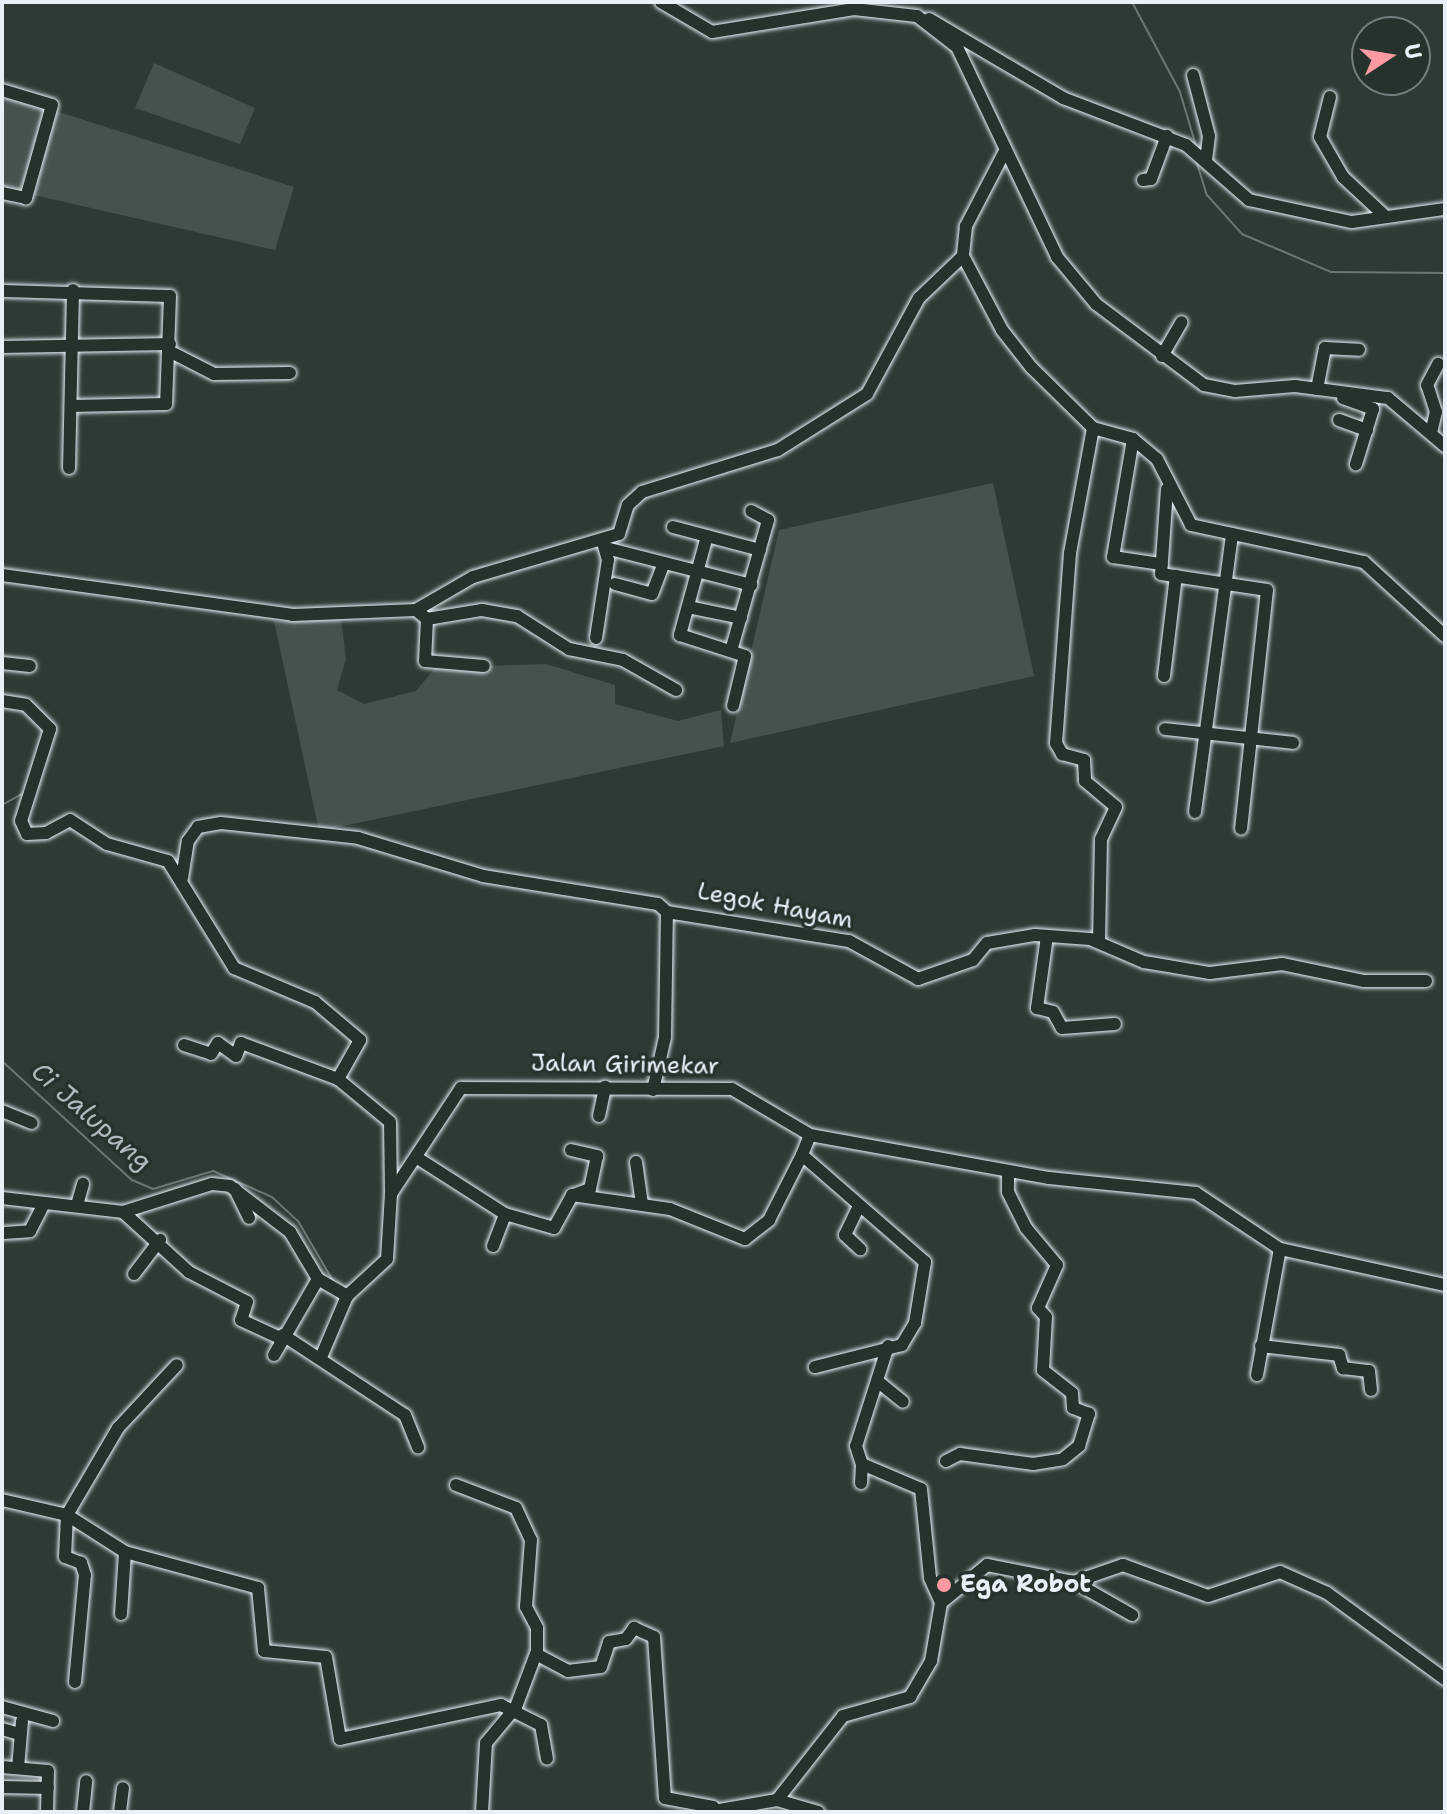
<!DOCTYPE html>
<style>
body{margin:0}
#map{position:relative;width:1447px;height:1814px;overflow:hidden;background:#2e3b35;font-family:"Shantell Sans",sans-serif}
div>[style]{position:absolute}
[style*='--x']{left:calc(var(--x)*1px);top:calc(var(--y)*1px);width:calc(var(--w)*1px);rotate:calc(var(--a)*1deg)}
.green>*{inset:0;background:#45524e}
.stream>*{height:2px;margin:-1px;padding:0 1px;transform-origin:1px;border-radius:1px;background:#6b7775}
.roads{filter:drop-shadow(0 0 2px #e8f1f8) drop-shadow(0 0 2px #e8f1f8)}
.minor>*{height:12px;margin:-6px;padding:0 6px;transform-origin:6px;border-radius:6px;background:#26332d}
.dots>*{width:22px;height:22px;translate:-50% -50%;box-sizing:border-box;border:4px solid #26332d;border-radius:50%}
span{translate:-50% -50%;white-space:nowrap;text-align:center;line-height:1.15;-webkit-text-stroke:7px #26332d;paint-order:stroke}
.street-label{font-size:24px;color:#e8f1f8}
.poi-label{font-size:24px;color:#e8f1f8;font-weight:700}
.left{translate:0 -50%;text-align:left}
.water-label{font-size:26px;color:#b0babd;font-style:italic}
.frame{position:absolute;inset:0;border:4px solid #e8f1f8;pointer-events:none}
.north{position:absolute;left:1351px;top:16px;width:80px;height:80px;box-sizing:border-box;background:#26332d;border:2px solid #747f7e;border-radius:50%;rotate:78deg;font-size:22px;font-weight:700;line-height:32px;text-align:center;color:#e8f1f8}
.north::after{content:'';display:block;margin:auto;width:28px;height:36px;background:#ff9aa2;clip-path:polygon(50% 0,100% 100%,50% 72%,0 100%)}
</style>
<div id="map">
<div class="green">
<div style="clip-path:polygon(154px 63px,255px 108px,240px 144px,135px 108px)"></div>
<div style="clip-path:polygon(2px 97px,44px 108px,23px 193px,2px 188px)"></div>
<div style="clip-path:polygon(56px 111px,294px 187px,275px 250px,34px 195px)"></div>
<div style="clip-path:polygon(993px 483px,1034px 676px,730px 743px,779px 530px)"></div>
<div style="clip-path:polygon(341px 619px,346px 659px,337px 690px,364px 704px,416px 691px,435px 668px,546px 664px,615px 685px,615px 704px,678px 721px,721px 710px,724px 746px,319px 831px,274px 621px)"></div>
</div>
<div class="stream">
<div style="--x:1132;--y:2;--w:102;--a:61.9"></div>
<div style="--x:1180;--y:92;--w:56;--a:73.5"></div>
<div style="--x:1196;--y:160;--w:37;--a:73"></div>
<div style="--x:1207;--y:195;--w:52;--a:48.1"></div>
<div style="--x:1242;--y:234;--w:97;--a:23.1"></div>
<div style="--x:1331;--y:272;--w:114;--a:0.5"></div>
<div style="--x:2;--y:805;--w:26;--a:-29"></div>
<div style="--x:2;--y:1061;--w:176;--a:42.5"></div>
<div style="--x:132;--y:1180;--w:23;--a:23"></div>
<div style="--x:153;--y:1189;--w:63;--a:-16.7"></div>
<div style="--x:213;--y:1171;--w:64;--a:23.8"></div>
<div style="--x:272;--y:1197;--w:35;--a:43"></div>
<div style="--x:298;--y:1221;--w:69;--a:59.7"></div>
</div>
<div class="roads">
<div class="minor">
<div style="--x:661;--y:2;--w:59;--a:30.5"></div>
<div style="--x:712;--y:32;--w:144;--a:-9.2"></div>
<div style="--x:854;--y:9;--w:63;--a:6.3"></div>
<div style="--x:917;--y:16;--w:51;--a:37.8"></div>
<div style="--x:957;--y:47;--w:233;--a:64.5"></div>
<div style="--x:1057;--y:257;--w:61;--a:50.3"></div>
<div style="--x:1096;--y:304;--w:135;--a:36.9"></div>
<div style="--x:1204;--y:385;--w:32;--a:11"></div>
<div style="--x:1235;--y:391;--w:60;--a:-4.8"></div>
<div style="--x:1295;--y:386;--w:94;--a:7.4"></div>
<div style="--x:1388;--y:398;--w:75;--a:40.1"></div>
<div style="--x:929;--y:19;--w:156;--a:30.5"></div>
<div style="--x:1063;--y:98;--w:132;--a:20.9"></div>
<div style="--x:1186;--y:145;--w:84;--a:41.1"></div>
<div style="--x:1249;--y:200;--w:105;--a:12.1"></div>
<div style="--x:1352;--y:222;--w:94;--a:-8"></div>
<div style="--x:1193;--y:75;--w:63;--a:75.3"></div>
<div style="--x:1209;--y:136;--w:23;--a:97"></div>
<div style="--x:2;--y:90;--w:52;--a:16.7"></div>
<div style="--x:52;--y:105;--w:97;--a:105.6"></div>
<div style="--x:26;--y:198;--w:25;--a:-168"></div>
<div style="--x:1330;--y:97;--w:41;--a:104"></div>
<div style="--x:1320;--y:137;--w:46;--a:60.1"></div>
<div style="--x:1343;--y:177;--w:57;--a:42.9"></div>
<div style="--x:1005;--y:151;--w:85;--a:117.5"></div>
<div style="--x:966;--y:226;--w:30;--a:96"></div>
<div style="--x:963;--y:256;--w:84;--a:62.2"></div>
<div style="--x:1002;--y:330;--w:47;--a:51.9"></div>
<div style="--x:1031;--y:367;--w:87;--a:44.5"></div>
<div style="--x:1093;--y:428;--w:41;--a:15.4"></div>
<div style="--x:1133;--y:439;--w:31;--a:40"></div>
<div style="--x:1157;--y:459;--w:74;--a:62.7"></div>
<div style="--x:1191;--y:525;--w:177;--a:12.1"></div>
<div style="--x:1364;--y:562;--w:110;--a:42.4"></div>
<div style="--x:1143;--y:180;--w:8;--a:-7"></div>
<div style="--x:1151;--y:179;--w:46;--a:-69.6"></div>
<div style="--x:2;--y:291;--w:168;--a:1.7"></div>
<div style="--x:170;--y:296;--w:108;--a:92.1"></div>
<div style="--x:166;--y:404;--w:95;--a:178.8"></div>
<div style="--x:2;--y:347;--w:168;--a:-1"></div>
<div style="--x:171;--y:352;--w:48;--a:27.1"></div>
<div style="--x:214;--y:374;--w:76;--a:-0.8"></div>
<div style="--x:1162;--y:356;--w:39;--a:-60"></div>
<div style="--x:1317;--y:389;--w:42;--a:-79"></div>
<div style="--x:1325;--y:348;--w:34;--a:3"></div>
<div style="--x:1343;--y:398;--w:32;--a:20"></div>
<div style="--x:1373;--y:409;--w:58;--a:107.2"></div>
<div style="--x:1339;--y:420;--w:30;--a:20"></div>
<div style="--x:1093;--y:428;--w:127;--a:100.4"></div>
<div style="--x:1070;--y:553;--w:191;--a:94.2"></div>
<div style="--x:1056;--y:743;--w:13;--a:61"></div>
<div style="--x:1062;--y:754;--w:23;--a:15"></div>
<div style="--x:1084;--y:760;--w:21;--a:87"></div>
<div style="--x:1085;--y:781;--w:40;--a:40"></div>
<div style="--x:1116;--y:807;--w:35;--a:115"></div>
<div style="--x:1101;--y:839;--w:102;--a:91.1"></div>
<div style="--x:1431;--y:433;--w:22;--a:-77"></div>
<div style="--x:1436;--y:412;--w:28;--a:-108"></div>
<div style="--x:1427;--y:385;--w:24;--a:-62"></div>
<div style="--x:1133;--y:439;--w:120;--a:99.6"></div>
<div style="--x:1113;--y:557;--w:49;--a:8.3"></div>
<div style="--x:69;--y:468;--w:178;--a:-88.7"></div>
<div style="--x:1167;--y:489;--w:85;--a:94"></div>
<div style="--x:1161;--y:574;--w:107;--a:8.6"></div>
<div style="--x:1267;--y:590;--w:240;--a:96.2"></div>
<div style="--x:673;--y:527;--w:90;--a:14.8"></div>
<div style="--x:707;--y:536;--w:103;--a:105.3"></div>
<div style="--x:680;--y:635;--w:68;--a:17.9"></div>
<div style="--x:745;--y:656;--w:51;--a:103.5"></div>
<div style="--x:606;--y:548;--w:150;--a:14.3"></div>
<div style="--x:2;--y:575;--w:294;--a:7.8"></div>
<div style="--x:293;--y:615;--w:123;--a:-2.3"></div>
<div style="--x:416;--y:610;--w:66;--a:-30.1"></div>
<div style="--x:473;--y:577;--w:152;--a:-16.4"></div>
<div style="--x:619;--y:534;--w:30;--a:-73"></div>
<div style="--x:628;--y:505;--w:19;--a:-43"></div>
<div style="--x:642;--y:492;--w:142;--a:-17.2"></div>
<div style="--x:778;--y:450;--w:105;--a:-32.2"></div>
<div style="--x:867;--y:394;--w:109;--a:-61.6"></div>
<div style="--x:919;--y:298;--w:61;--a:-43.7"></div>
<div style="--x:615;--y:584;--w:38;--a:15"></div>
<div style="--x:652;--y:594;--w:33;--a:-69"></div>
<div style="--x:688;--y:607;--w:54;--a:11.7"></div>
<div style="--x:416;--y:610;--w:14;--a:39"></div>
<div style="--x:427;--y:619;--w:56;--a:-9.3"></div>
<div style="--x:482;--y:610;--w:36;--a:10"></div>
<div style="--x:517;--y:616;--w:62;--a:32.4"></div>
<div style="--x:569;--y:649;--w:55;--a:11.5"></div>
<div style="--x:623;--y:660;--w:61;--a:29.5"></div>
<div style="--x:427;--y:619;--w:42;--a:92.7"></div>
<div style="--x:425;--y:661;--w:59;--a:4.8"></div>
<div style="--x:596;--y:638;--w:79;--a:-81.3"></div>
<div style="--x:608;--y:560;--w:19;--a:-106"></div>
<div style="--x:731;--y:651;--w:136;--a:-74.2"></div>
<div style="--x:768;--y:520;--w:19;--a:-152"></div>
<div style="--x:2;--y:663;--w:28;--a:6"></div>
<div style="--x:1164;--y:676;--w:101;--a:-83.2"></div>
<div style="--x:2;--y:701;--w:24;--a:9"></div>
<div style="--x:26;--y:705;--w:34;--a:45"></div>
<div style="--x:50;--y:729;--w:96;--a:107.5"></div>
<div style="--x:21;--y:821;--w:14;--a:65"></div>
<div style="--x:27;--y:834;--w:19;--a:-3"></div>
<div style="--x:46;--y:833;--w:27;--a:-28"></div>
<div style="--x:70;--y:820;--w:44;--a:33"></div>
<div style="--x:107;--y:844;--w:63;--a:15.6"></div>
<div style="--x:168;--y:861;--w:126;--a:58.3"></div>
<div style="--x:234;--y:968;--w:88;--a:22.8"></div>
<div style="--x:315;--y:1002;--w:59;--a:40.2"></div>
<div style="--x:360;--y:1040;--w:45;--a:119.4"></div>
<div style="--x:338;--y:1079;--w:67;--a:39.6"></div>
<div style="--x:390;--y:1122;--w:72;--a:89.2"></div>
<div style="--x:1165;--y:729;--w:129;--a:6.2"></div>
<div style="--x:1195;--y:812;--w:280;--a:-82.4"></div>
<div style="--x:182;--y:878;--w:37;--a:-81"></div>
<div style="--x:188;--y:841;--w:17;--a:-54"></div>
<div style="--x:198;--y:827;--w:23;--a:-10"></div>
<div style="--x:221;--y:823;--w:138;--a:6.2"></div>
<div style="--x:358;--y:838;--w:131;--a:16.9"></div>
<div style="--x:483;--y:876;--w:177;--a:9.1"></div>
<div style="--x:658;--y:904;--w:12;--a:42"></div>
<div style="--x:667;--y:912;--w:184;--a:9.1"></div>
<div style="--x:849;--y:941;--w:79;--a:28.8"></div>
<div style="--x:918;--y:979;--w:58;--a:-19.1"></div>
<div style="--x:973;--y:960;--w:22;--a:-51"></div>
<div style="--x:987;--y:943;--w:49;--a:-9.5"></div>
<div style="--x:1035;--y:935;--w:55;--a:4.2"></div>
<div style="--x:1090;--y:939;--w:59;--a:23.1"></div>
<div style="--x:1144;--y:962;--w:67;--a:9.5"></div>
<div style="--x:1210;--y:973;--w:73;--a:-7.1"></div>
<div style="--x:1282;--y:964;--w:84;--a:11.7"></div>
<div style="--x:1364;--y:981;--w:62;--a:0"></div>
<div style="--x:1047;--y:936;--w:73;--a:97.9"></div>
<div style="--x:1037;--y:1008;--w:16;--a:14"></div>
<div style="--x:1053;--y:1012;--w:18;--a:61"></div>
<div style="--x:1062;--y:1028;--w:53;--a:-4.3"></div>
<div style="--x:184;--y:1045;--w:28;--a:18"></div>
<div style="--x:211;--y:1054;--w:13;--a:-58"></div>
<div style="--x:218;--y:1043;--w:22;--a:36"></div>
<div style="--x:236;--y:1056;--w:14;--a:-69"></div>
<div style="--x:241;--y:1043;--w:103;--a:20.4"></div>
<div style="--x:653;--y:1090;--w:54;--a:-77.2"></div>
<div style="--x:665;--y:1037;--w:125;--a:-89.1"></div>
<div style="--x:2;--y:1111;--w:32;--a:22"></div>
<div style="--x:599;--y:1116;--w:30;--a:-78"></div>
<div style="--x:810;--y:1135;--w:22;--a:112"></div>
<div style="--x:802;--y:1155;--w:163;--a:41"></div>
<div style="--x:925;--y:1262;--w:62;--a:99.3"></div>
<div style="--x:915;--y:1323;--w:26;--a:121"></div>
<div style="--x:902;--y:1345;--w:90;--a:165.8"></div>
<div style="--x:571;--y:1150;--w:27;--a:13"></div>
<div style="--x:597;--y:1156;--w:34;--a:102"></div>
<div style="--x:590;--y:1189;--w:15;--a:160"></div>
<div style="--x:419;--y:1159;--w:102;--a:32.6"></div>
<div style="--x:636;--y:1162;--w:42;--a:81.9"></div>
<div style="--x:235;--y:1189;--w:32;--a:64"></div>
<div style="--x:2;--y:1198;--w:122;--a:6.6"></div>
<div style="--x:123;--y:1212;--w:93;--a:-17.5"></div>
<div style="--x:212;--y:1184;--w:18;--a:6"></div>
<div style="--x:230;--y:1186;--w:76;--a:37.5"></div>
<div style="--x:290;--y:1232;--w:55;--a:59.2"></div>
<div style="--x:318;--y:1279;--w:34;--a:30"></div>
<div style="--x:347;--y:1296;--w:54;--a:-42.8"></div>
<div style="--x:387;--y:1259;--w:65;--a:-86.5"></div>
<div style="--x:391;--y:1194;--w:127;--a:-56.6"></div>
<div style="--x:461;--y:1088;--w:271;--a:0.2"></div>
<div style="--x:732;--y:1089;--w:91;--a:30.5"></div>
<div style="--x:810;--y:1135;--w:243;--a:10.2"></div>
<div style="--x:1049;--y:1178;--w:148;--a:5.8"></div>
<div style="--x:1196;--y:1193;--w:101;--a:33.7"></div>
<div style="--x:1280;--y:1249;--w:169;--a:12.3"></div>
<div style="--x:77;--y:1205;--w:22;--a:-74"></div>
<div style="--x:859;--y:1206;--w:32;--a:116"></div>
<div style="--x:845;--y:1235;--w:21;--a:43"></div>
<div style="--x:123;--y:1212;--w:89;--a:42.3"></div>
<div style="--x:189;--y:1272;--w:65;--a:27.3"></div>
<div style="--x:247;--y:1302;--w:19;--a:108"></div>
<div style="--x:241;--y:1320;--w:43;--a:24.8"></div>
<div style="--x:4;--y:1233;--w:26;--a:-4"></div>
<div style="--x:30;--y:1231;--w:30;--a:-63"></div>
<div style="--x:493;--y:1246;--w:34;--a:-69"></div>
<div style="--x:505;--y:1214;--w:51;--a:15.9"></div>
<div style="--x:554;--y:1228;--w:38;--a:-61"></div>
<div style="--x:572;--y:1195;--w:99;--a:8.1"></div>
<div style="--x:670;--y:1209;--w:81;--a:21.8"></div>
<div style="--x:745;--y:1239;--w:31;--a:-38"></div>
<div style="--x:769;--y:1220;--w:73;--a:-63.1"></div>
<div style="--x:134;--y:1274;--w:43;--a:-52.6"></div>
<div style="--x:283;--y:1335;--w:146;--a:33.3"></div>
<div style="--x:405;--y:1415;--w:35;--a:68"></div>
<div style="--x:888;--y:1346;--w:105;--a:107.7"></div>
<div style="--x:856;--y:1446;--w:19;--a:72"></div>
<div style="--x:862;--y:1464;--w:64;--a:23"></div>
<div style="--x:921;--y:1489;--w:89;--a:84.2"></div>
<div style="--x:930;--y:1578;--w:27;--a:66"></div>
<div style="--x:941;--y:1603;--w:60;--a:-39.6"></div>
<div style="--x:987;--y:1565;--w:89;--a:11.1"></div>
<div style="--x:1074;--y:1582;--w:52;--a:-19.1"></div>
<div style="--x:1123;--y:1565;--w:90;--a:20"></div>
<div style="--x:1208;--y:1596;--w:76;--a:-18.4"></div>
<div style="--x:1280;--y:1572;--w:51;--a:24.1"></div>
<div style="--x:1327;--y:1593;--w:146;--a:36.1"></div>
<div style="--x:1261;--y:1346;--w:79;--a:6.6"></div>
<div style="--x:1339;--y:1355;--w:14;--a:73"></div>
<div style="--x:1343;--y:1368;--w:26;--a:7"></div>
<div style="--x:1369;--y:1371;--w:19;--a:84"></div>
<div style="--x:274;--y:1355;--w:88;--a:-59.9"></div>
<div style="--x:322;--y:1355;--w:64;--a:-67"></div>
<div style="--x:1257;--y:1375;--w:128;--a:-79.7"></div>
<div style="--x:881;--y:1384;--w:28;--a:39"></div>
<div style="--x:946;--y:1461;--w:16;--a:-27"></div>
<div style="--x:960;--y:1454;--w:74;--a:7.8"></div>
<div style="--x:1033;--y:1464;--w:30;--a:-9"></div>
<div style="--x:1063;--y:1459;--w:21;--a:-39"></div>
<div style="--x:1079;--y:1446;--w:34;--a:-73"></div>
<div style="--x:1089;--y:1414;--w:17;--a:-159"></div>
<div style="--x:1073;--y:1408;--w:15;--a:-94"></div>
<div style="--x:1072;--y:1393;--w:37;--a:-142"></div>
<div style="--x:1043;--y:1370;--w:53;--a:-86.8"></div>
<div style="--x:1046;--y:1317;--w:12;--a:-132"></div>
<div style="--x:1038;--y:1308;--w:47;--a:-66.2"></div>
<div style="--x:1057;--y:1265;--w:48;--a:-130"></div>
<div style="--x:1026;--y:1228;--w:40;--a:-116.6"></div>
<div style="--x:1008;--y:1192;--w:20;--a:-90"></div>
<div style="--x:861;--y:1483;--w:19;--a:-87"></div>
<div style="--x:456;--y:1485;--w:64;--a:21"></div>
<div style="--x:516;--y:1508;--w:35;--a:65"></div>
<div style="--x:531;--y:1540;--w:67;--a:94.3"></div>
<div style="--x:526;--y:1607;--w:24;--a:62"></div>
<div style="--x:537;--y:1628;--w:23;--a:90"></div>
<div style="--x:537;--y:1651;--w:60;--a:110.6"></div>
<div style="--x:516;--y:1707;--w:47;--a:129.8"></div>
<div style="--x:486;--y:1743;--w:69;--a:93.3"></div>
<div style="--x:2;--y:1500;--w:67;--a:13"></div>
<div style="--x:67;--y:1515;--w:69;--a:32.5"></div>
<div style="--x:125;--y:1552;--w:138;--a:15.1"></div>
<div style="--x:258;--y:1588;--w:63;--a:84.6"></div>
<div style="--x:264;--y:1651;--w:62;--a:5.5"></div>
<div style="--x:326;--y:1657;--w:83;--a:80.3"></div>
<div style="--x:340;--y:1739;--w:165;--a:-11.9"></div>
<div style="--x:501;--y:1705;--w:45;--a:26.6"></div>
<div style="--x:541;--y:1725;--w:34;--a:80"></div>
<div style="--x:1074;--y:1582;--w:67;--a:29.6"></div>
<div style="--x:121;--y:1614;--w:62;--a:-86.3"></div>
<div style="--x:536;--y:1654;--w:36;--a:28"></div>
<div style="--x:568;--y:1671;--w:33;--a:-7"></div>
<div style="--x:601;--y:1667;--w:26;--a:-72"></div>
<div style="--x:609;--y:1642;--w:17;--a:-10"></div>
<div style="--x:626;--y:1639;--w:14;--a:-54"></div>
<div style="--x:634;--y:1628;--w:22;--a:24"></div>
<div style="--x:654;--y:1637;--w:161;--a:86.1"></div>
<div style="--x:665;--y:1798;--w:49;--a:10.6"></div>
<div style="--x:75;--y:1682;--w:107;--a:-84.7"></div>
<div style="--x:85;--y:1575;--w:13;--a:-108"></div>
<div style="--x:81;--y:1563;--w:17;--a:-159"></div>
<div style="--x:65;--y:1557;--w:42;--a:-87.3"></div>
<div style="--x:67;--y:1515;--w:101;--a:-59.6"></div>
<div style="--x:118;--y:1428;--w:86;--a:-46.9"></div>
<div style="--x:2;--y:1707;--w:53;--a:15.4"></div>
<div style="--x:2;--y:1729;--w:18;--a:16"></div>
<div style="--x:2;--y:1767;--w:46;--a:5"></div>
<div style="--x:48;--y:1771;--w:41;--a:91.4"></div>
<div style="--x:18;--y:1768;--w:47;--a:-85.1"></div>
<div style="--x:2;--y:1787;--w:46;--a:1.2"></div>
<div style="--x:777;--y:1800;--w:107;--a:-51.8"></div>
<div style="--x:843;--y:1716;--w:70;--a:-15.8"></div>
<div style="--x:910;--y:1697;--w:42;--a:-59.7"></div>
<div style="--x:931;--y:1661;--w:59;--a:-80.2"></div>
<div style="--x:83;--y:1812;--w:31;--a:-84"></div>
<div style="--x:120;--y:1812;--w:24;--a:-83"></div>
<div style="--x:708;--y:1812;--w:70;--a:-9.9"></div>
<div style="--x:777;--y:1800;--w:43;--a:16.3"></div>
</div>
</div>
<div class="dots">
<div style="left:944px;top:1585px;background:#ff9aa2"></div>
</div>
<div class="street-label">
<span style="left:775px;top:906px;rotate:11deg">Legok Hayam</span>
<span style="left:625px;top:1065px;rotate:1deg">Jalan Girimekar</span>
</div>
<div class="poi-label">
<span class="left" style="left:960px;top:1585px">Ega Robot</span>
</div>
<div class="water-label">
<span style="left:92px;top:1116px;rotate:41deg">Ci Jalupang</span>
</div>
<div class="frame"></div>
<div class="north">U</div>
</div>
